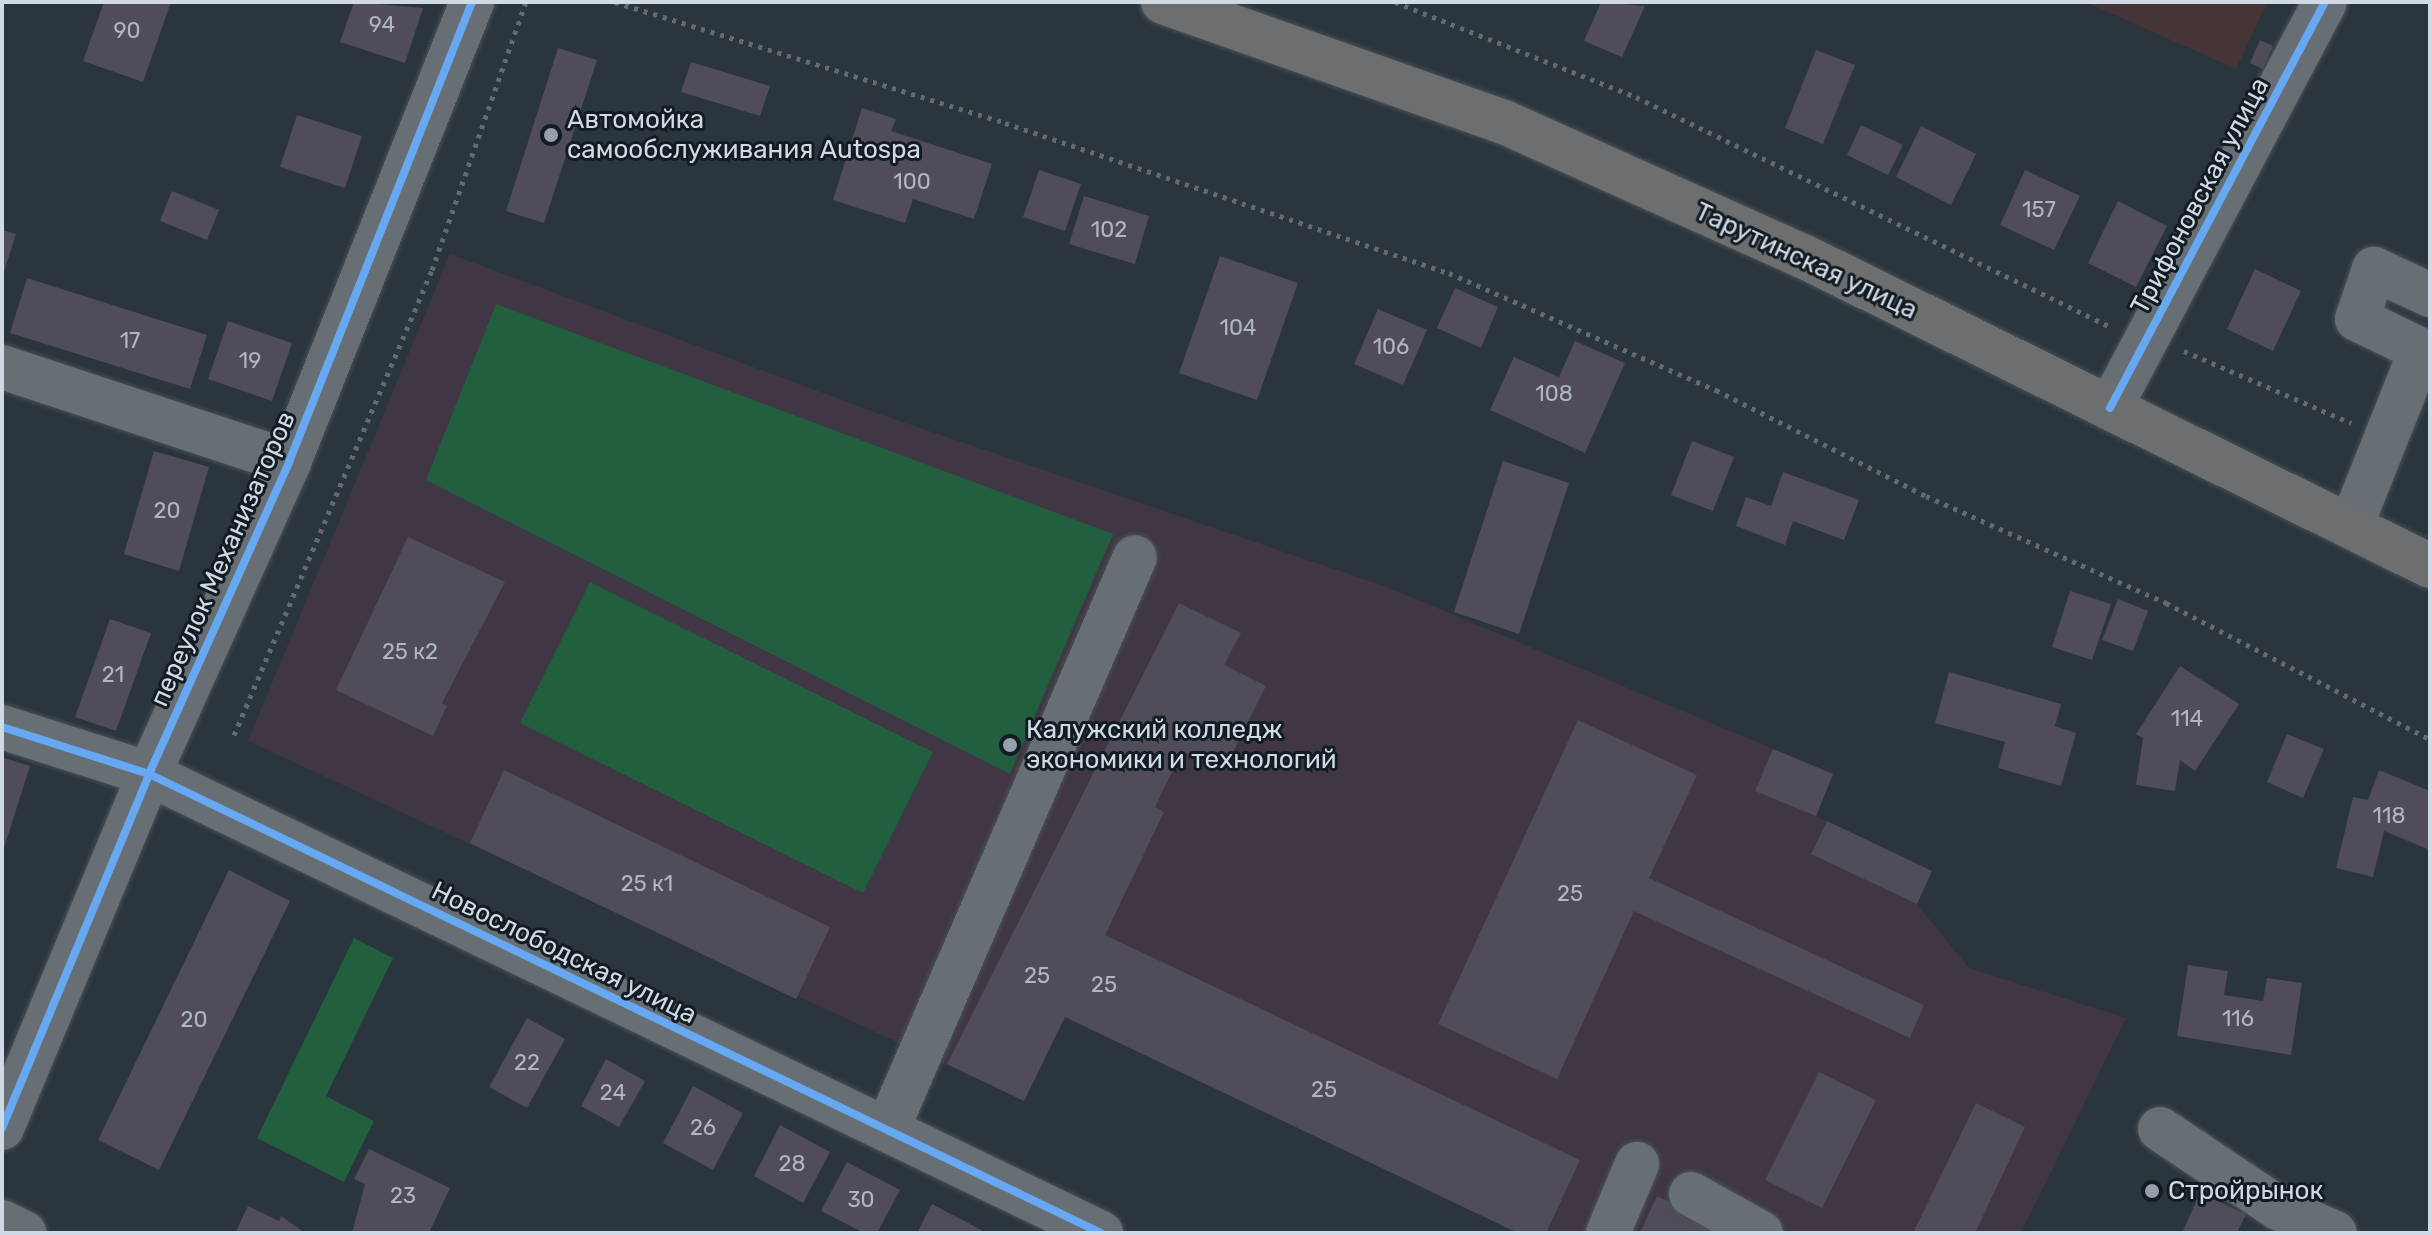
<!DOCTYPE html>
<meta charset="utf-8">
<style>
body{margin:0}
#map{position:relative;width:2432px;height:1235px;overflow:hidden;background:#2b353d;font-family:Rubik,sans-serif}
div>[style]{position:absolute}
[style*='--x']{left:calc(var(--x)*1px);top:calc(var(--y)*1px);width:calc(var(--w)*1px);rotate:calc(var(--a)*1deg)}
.industrial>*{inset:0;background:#463537}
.education>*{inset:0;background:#403644}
.green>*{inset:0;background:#215f3f}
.building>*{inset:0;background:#504c59}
.path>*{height:5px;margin-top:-2.5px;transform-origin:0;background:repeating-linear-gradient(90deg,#636b71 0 4px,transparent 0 10px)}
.roads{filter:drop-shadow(0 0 2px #495259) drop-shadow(0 0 2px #495259)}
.minor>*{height:44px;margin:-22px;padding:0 22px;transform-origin:22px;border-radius:22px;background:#676f75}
.major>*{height:44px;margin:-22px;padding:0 22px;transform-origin:22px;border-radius:22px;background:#6c6e6f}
.cycleway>*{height:8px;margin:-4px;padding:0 4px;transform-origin:4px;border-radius:4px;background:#66a8f1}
.dots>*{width:22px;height:22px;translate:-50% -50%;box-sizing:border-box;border:4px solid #141c23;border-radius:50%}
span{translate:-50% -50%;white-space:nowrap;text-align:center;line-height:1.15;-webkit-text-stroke:6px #141c23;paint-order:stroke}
.number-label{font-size:22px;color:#afb6c2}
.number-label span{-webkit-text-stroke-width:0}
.poi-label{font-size:26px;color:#cfdae5}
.left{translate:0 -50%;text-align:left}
.street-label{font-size:26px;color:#cfdae5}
.frame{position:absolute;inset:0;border:4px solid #cfdae5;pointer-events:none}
</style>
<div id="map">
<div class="industrial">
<div style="clip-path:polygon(2086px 2px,2267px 2px,2236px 69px)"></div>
</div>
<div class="education">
<div style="clip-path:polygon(450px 254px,885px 416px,1387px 587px,1833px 774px,1816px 816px,1932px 871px,1917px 904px,1969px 968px,2126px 1018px,2021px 1233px,1518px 1233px,1065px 1017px,1024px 1101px,248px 741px)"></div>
</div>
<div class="green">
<div style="clip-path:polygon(496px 304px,1113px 534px,1010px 774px,426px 480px)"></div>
<div style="clip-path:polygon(590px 582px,933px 752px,863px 893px,520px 723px)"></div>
<div style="clip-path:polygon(354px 938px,393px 958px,326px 1096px,374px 1121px,344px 1182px,257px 1138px)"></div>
</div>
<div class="building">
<div style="clip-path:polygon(104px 2px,171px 2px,143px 82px,83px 61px)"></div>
<div style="clip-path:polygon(354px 2px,423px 8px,405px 63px,340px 42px)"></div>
<div style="clip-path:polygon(1601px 2px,1645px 6px,1622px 57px,1584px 41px)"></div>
<div style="clip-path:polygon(2260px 40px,2273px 46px,2263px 69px,2250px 63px)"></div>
<div style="clip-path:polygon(558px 48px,597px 60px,544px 223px,506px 211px)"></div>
<div style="clip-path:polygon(1816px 50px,1855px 65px,1823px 144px,1785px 128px)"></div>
<div style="clip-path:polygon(691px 62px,770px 86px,760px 116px,681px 92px)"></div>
<div style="clip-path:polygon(862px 108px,896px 119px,891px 131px,992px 164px,974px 219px,913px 199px,905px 223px,833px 200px)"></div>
<div style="clip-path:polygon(297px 115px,362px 136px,345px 188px,280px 167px)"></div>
<div style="clip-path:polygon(1861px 125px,1903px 145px,1888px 175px,1847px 155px)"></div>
<div style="clip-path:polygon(1921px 126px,1976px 154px,1951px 205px,1896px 177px)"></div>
<div style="clip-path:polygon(1039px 170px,1081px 184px,1065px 231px,1023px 217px)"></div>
<div style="clip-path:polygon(2025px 170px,2080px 196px,2054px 250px,2000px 225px)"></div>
<div style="clip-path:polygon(172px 191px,219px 210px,207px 240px,160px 221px)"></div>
<div style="clip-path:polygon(1084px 196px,1149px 216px,1135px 264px,1069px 244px)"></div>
<div style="clip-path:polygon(2118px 201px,2167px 226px,2136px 287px,2088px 263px)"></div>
<div style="clip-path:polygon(2px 230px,16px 234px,3px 275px,2px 275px)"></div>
<div style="clip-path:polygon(1220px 256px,1298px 283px,1257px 400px,1179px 373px)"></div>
<div style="clip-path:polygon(2255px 269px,2301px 291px,2273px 351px,2227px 329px)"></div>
<div style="clip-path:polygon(27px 278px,207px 335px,190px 389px,10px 333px)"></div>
<div style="clip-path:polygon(1455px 288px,1498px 307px,1481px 348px,1437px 328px)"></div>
<div style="clip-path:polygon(1378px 309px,1427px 330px,1403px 385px,1354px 364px)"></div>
<div style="clip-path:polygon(228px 321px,292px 343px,272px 401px,208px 379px)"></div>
<div style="clip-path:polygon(1575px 341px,1625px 363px,1585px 453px,1490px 410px,1514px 357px,1559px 377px)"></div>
<div style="clip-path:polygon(1692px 441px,1734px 457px,1713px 511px,1671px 495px)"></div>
<div style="clip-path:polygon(154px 451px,209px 467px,179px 571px,124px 554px)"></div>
<div style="clip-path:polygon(1503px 461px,1569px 483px,1519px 634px,1454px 612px)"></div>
<div style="clip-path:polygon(1783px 472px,1859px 500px,1844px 540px,1793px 521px,1785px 545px,1736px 526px,1746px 497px,1771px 506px)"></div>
<div style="clip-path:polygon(408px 537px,505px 582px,442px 703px,447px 706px,433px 736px,336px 690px)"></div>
<div style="clip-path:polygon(2070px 591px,2111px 604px,2092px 660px,2052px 647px)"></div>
<div style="clip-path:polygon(2118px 599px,2148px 611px,2133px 651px,2102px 640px)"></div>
<div style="clip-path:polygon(1179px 603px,1241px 633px,1224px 665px,1266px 686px,1223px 772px,1182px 751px,1155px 807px,1164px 812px,1105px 935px,1580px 1160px,1546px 1233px,1518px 1233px,1065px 1017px,1024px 1101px,947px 1064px)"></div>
<div style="clip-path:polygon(110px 619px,151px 633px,116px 731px,75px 717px)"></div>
<div style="clip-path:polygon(2180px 666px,2239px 704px,2195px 771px,2180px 760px,2175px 791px,2136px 785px,2143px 738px,2136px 734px)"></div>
<div style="clip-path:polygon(1949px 672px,2061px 704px,2055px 726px,2076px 733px,2061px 786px,1998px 768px,2005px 742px,1935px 723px)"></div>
<div style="clip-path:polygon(1578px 720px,1697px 775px,1649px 878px,1924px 1005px,1910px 1038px,1634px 911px,1557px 1079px,1438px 1024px)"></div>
<div style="clip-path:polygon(2287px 734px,2324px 749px,2303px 798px,2267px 782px)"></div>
<div style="clip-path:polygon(1773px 749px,1833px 774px,1816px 816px,1755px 791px)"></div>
<div style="clip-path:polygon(2px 757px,30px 766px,3px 851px,2px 851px)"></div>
<div style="clip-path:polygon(504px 770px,830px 927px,796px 999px,470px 843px)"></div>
<div style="clip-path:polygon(2379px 770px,2430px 791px,2430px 850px,2384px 831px,2373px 877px,2336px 868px,2353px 797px,2368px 800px)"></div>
<div style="clip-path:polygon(1827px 821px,1932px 871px,1917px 904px,1811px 854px)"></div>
<div style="clip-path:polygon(229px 870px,290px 901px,159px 1170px,98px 1140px)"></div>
<div style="clip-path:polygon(2188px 965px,2228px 971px,2224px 995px,2263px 1001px,2267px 978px,2302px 983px,2291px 1055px,2177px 1036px)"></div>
<div style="clip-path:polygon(527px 1018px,565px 1039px,527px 1108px,489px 1087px)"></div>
<div style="clip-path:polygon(606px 1059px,645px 1081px,619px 1127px,581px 1106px)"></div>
<div style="clip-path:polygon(1819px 1072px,1876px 1100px,1822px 1208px,1765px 1180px)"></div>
<div style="clip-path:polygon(693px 1086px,743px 1113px,713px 1170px,663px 1143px)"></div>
<div style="clip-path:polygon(1976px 1103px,2025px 1127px,1975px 1233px,1913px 1233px)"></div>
<div style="clip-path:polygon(780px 1125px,830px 1152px,803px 1203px,754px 1176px)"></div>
<div style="clip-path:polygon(369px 1149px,450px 1188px,429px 1233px,352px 1233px,365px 1184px,354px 1179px)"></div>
<div style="clip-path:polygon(847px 1162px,900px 1190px,877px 1233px,864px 1233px,821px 1211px)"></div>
<div style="clip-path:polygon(2200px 1193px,2246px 1214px,2237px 1233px,2182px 1233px)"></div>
<div style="clip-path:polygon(1657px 1196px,1734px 1233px,1640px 1233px)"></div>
<div style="clip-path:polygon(932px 1204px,987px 1233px,917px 1233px)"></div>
<div style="clip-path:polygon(248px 1206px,279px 1221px,281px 1216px,305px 1233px,235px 1233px)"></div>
</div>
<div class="path">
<div style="--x:615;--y:2;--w:408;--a:17.2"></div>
<div style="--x:1005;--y:123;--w:469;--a:18.7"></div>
<div style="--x:1449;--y:273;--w:292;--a:23.7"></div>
<div style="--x:1716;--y:390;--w:235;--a:26.8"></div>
<div style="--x:1926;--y:496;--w:263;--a:24"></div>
<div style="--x:2166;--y:603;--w:297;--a:27.3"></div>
<div style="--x:1395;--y:2;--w:259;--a:21.5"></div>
<div style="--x:1636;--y:97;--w:528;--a:25.84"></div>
<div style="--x:2184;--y:351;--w:182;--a:23.3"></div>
<div style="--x:234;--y:735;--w:505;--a:-66.94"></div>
<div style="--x:432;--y:270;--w:284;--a:-70.7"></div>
</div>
<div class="roads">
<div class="minor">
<div style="--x:2;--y:367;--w:302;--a:18.3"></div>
<div style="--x:2110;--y:408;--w:459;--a:-62.1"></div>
<div style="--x:2351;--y:526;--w:189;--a:-68.3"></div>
<div style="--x:2421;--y:350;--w:71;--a:-154.2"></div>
<div style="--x:2357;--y:319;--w:53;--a:-71.2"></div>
<div style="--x:2374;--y:269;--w:62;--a:24.9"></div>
<div style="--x:2;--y:727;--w:154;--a:17.7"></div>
<div style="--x:149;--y:774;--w:1057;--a:25.74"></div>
<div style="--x:2;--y:1128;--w:383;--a:-67.4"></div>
<div style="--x:149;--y:774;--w:342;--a:-65.8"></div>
<div style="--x:289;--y:462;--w:495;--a:-68.3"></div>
<div style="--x:2160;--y:1129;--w:142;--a:33.8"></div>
<div style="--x:2278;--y:1208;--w:62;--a:23.7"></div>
<div style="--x:887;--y:1130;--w:624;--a:-66.6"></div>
<div style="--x:1691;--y:1194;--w:80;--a:29.1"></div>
<div style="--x:2;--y:1222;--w:25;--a:26"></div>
<div style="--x:1608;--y:1233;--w:75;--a:-67.2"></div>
</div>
<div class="major">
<div style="--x:1163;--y:2;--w:361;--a:19.4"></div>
<div style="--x:1504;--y:122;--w:330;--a:24.2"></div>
<div style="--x:1805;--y:257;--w:697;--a:26.31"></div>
</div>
</div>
<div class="cycleway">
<div style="--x:2110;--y:408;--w:459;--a:-62.1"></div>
<div style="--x:2;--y:727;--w:154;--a:17.7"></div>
<div style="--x:149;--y:774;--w:1057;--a:25.74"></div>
<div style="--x:2;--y:1128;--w:383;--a:-67.4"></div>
<div style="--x:149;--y:774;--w:342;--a:-65.8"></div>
<div style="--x:289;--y:462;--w:495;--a:-68.3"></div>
</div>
<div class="dots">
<div style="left:551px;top:135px;background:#96a0aa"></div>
<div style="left:1010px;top:745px;background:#96a0aa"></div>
<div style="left:2152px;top:1191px;background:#96a0aa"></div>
</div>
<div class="number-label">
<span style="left:382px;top:25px">94</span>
<span style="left:127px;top:31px">90</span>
<span style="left:912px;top:182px">100</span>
<span style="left:2039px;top:210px">157</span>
<span style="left:1109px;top:230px">102</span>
<span style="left:1238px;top:328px">104</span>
<span style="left:130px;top:341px">17</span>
<span style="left:1391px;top:347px">106</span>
<span style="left:250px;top:361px">19</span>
<span style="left:1554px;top:394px">108</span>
<span style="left:167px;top:511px">20</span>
<span style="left:410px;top:652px">25 к2</span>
<span style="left:113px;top:675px">21</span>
<span style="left:2187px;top:719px">114</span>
<span style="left:2389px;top:816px">118</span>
<span style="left:647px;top:884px">25 к1</span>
<span style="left:1570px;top:894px">25</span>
<span style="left:1037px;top:976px">25</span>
<span style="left:1104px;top:985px">25</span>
<span style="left:2238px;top:1019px">116</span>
<span style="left:194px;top:1020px">20</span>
<span style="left:527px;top:1063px">22</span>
<span style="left:1324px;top:1090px">25</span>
<span style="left:613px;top:1093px">24</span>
<span style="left:703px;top:1128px">26</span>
<span style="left:792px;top:1164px">28</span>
<span style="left:403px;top:1196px">23</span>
<span style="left:861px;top:1200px">30</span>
</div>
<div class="poi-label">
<span class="left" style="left:567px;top:135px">Автомойка<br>самообслуживания Autospa</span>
<span class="left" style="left:1026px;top:745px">Калужский колледж<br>экономики и технологий</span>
<span class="left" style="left:2168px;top:1191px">Стройрынок</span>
</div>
<div class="street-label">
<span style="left:2200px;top:196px;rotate:-62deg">Трифоновская улица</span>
<span style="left:1806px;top:261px;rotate:25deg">Тарутинская улица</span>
<span style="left:223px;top:559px;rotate:-66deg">переулок Механизаторов</span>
<span style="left:564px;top:953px;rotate:26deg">Новослободская улица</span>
</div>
<div class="frame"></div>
</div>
